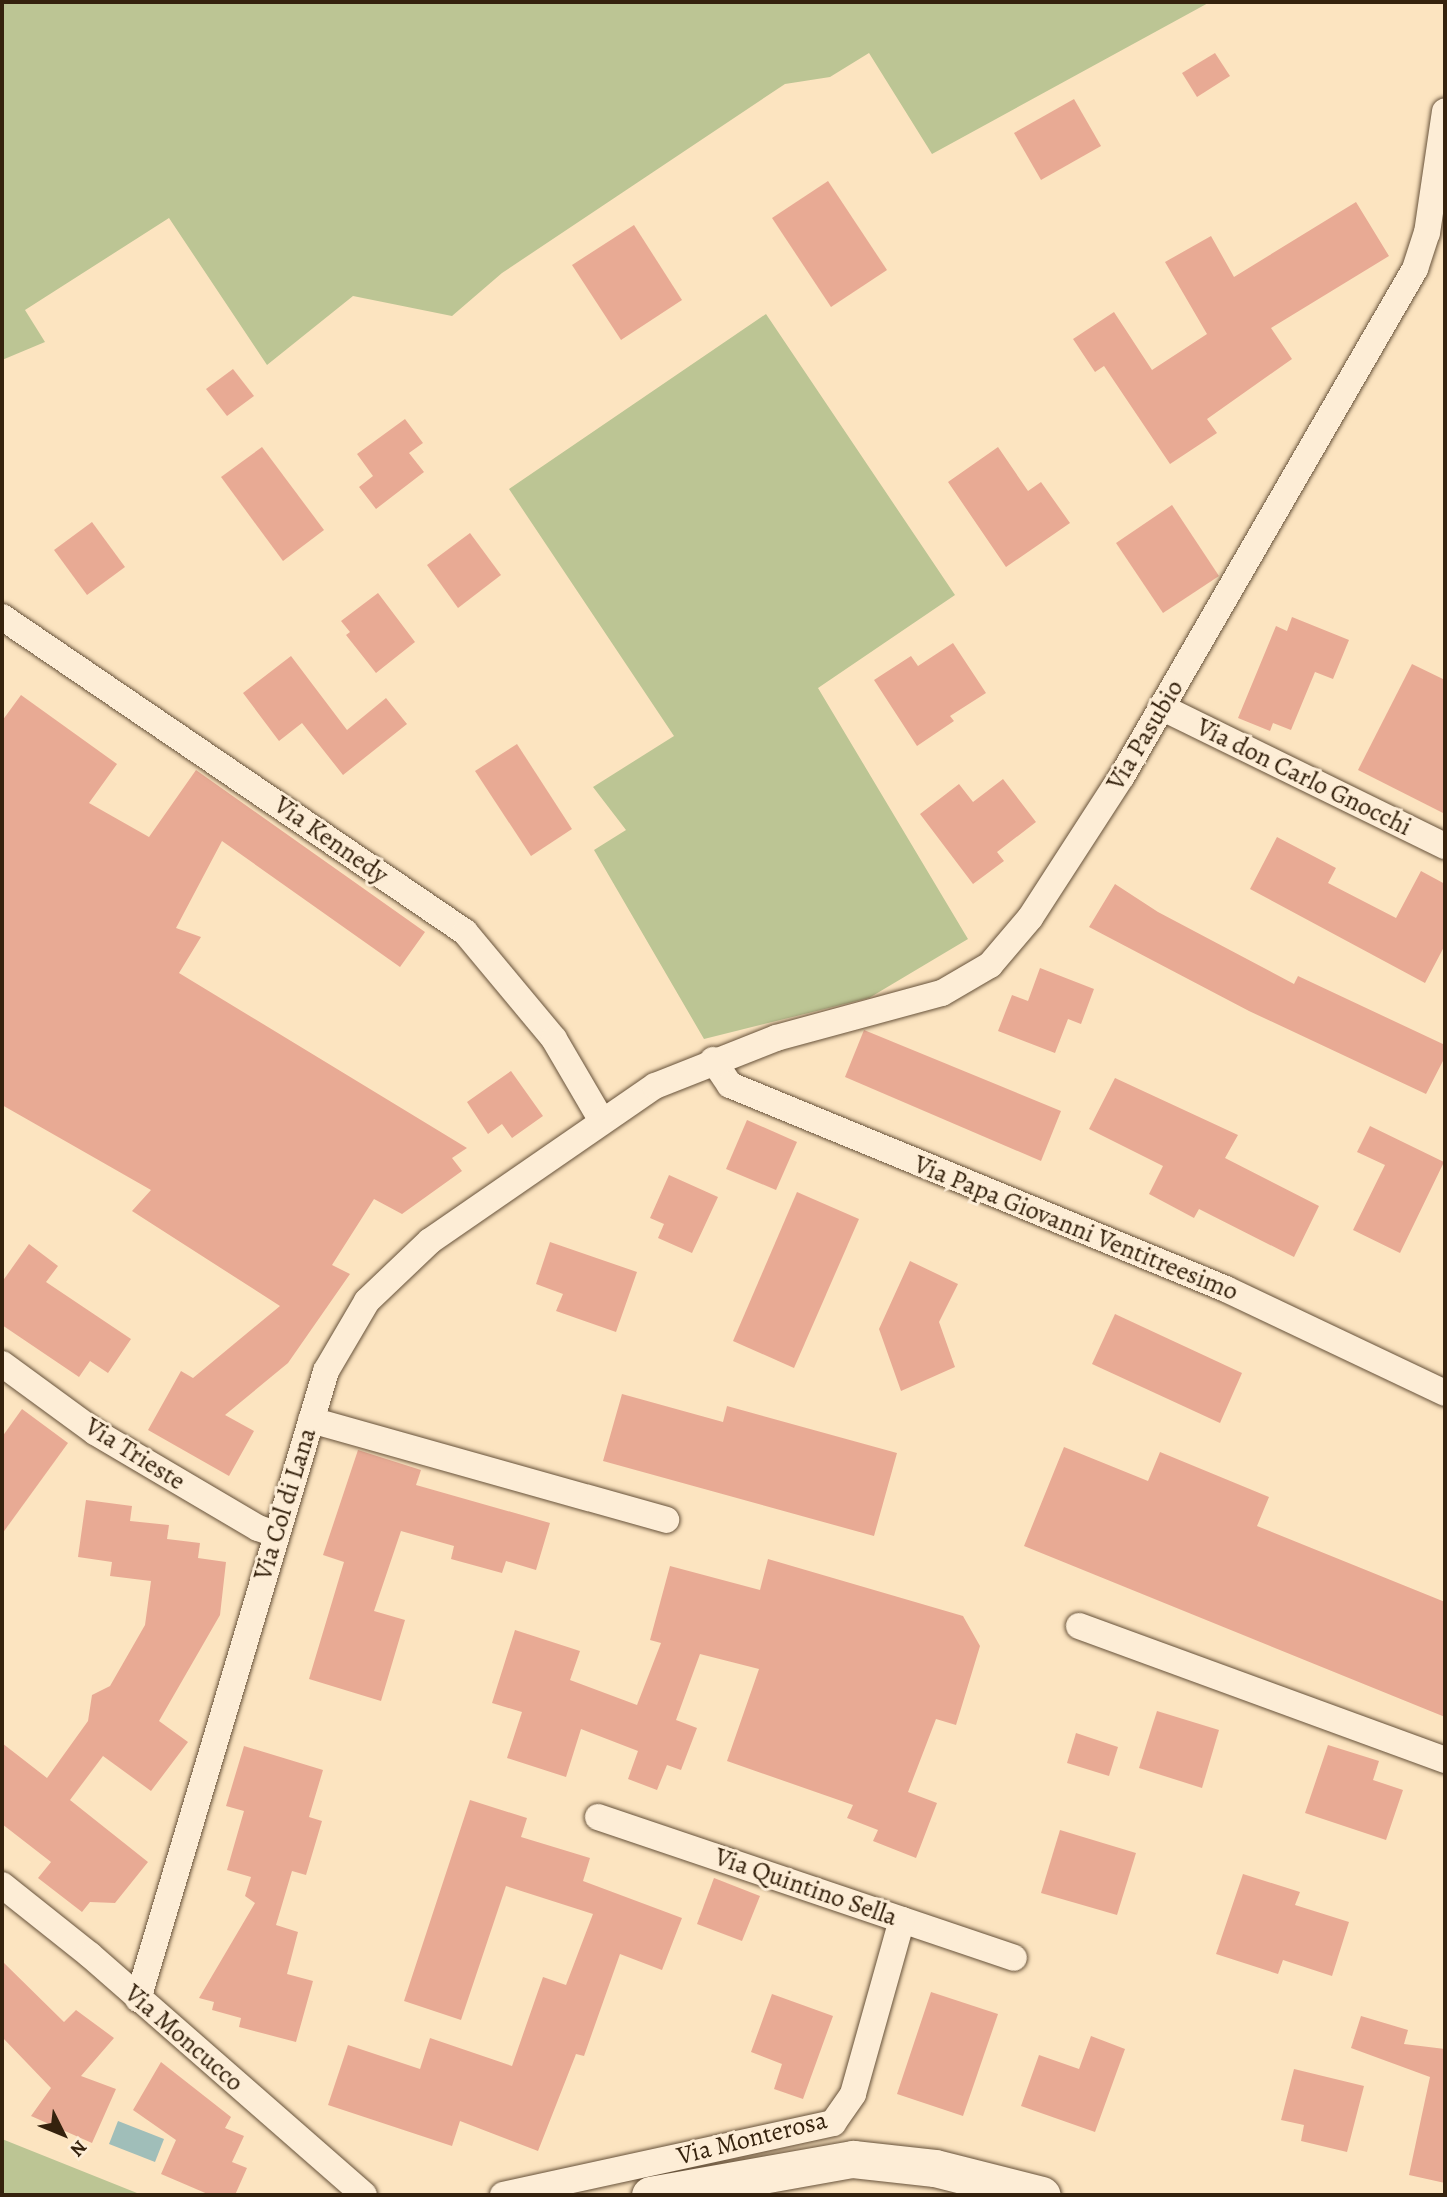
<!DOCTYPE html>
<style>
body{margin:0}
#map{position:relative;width:1447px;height:2197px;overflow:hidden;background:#fce4c0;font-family:Alegreya,serif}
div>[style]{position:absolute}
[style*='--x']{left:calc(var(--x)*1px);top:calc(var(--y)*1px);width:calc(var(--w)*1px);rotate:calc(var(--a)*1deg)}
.green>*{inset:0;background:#bcc594}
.water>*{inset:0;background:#a0beb9}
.building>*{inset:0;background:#e8aa94}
.roads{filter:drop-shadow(0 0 2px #67523a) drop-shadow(0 0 2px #67523a)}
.street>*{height:26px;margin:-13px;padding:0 13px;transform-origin:13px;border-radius:13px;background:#fdedd6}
.secondary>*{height:37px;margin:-18.5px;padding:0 18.5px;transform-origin:18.5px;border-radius:18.5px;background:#fdedd6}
span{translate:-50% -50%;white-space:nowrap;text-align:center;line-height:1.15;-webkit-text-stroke:6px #fdedd6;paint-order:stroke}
.street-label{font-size:26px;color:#35220d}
.frame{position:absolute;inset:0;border:4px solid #35220d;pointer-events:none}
.north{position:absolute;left:28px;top:2099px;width:70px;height:70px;-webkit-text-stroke:5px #fdedd6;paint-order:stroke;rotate:133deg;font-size:19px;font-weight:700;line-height:28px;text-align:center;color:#35220d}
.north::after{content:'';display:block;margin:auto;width:24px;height:32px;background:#35220d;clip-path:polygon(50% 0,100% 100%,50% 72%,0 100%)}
</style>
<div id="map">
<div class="green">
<div style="clip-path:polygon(2px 2px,1210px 2px,932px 154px,869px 53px,830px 77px,785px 84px,502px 273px,452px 316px,353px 296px,267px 365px,169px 218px,25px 310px,45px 342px,2px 360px)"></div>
<div style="clip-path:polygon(766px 314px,955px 595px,818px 688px,968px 939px,869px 998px,704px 1039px,594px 850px,626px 830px,593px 787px,674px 736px,509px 489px)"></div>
<div style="clip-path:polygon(2px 2139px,142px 2195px,2px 2194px)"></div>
</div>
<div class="water">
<div style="clip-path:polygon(118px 2121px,164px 2139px,155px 2162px,109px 2144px)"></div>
</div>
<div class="building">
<div style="clip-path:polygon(1215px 53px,1230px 76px,1197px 97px,1182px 73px)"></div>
<div style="clip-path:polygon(1074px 99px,1101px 146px,1041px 180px,1014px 133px)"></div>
<div style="clip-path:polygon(828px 181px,887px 270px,831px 307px,772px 218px)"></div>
<div style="clip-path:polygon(1356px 202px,1389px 256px,1271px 328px,1292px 359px,1207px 419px,1217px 433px,1170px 464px,1104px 366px,1095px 372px,1073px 339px,1114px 312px,1152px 370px,1207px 334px,1165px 262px,1211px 236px,1234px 277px)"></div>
<div style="clip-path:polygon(634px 225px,682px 300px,621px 340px,572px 265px)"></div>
<div style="clip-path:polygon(233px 369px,254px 396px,227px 416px,206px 389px)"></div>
<div style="clip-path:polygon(405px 419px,423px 443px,409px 453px,424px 472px,376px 509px,359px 487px,373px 476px,357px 454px)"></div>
<div style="clip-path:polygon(262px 447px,324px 530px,283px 561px,221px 477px)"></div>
<div style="clip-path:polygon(998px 447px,1028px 491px,1041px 482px,1070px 523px,1006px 567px,948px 482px)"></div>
<div style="clip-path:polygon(1172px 505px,1219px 576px,1163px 613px,1116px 543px)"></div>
<div style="clip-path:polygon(92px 522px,125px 567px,87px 595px,54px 550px)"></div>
<div style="clip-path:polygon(470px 533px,501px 575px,458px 608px,427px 565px)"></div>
<div style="clip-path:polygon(378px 593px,415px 642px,376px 673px,346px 635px,350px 632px,341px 621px)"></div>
<div style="clip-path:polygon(1292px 617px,1349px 640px,1333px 679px,1315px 672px,1291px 730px,1273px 723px,1270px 731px,1238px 718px,1276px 626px,1287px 631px)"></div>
<div style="clip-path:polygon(953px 643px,986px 693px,950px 716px,954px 721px,917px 746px,874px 680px,911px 656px,918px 666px)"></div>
<div style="clip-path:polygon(291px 656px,347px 730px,386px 698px,407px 724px,343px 775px,302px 723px,279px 741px,243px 693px)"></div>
<div style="clip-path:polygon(1412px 664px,1445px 680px,1445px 814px,1358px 770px)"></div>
<div style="clip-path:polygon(21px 695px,117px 764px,89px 803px,149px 837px,196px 770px,425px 932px,400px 967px,222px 841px,176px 928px,201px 937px,179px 973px,467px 1148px,452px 1158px,462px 1171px,402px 1214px,374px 1199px,332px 1265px,350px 1274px,288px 1363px,225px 1415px,254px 1431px,229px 1476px,148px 1430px,181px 1371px,193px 1378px,280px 1306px,132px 1211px,151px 1190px,2px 1105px,2px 721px)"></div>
<div style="clip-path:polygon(517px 744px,572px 829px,531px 856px,475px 771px)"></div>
<div style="clip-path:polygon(1003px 779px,1036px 822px,997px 852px,1004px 861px,973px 884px,920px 814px,959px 784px,973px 802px)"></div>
<div style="clip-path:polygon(1277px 837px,1336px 868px,1328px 883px,1396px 918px,1421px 871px,1445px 884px,1445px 945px,1425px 983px,1250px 889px)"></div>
<div style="clip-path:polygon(1115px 884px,1158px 912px,1294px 984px,1298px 976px,1445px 1045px,1445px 1057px,1426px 1094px,1249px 1011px,1089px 927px)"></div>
<div style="clip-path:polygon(1040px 968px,1094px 989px,1081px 1024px,1068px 1019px,1055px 1053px,998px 1031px,1012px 995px,1028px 1001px)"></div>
<div style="clip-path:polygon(864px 1030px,1061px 1111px,1041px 1161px,845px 1077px)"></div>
<div style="clip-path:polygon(511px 1071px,543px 1116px,512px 1138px,502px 1124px,488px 1134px,467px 1102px)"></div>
<div style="clip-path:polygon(1115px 1078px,1238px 1135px,1225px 1158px,1319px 1206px,1294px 1257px,1199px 1209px,1194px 1218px,1149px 1194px,1163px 1166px,1089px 1129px)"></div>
<div style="clip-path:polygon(747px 1120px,797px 1142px,776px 1190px,726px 1169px)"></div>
<div style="clip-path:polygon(1370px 1126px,1444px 1162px,1400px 1253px,1353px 1230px,1385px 1165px,1357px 1152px)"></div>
<div style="clip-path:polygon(669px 1175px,718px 1197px,692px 1253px,658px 1238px,664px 1224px,650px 1218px)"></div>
<div style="clip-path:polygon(797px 1192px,859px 1219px,794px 1368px,733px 1341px)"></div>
<div style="clip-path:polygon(550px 1242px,637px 1272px,616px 1332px,556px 1311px,563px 1294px,536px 1284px)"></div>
<div style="clip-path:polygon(29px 1244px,58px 1266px,46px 1282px,131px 1339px,108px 1373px,90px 1361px,79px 1377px,2px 1325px,2px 1282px)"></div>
<div style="clip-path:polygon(910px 1261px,958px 1284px,939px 1322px,955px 1367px,901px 1391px,879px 1329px)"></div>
<div style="clip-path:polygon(1115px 1314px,1242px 1373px,1220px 1423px,1092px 1364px)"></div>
<div style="clip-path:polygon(622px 1394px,723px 1422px,727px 1406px,897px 1453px,874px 1536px,603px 1461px)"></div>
<div style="clip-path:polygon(22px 1409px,68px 1443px,2px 1534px,2px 1437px)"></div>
<div style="clip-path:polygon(1064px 1447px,1148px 1481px,1160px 1452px,1269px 1497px,1257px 1526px,1445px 1602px,1445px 1717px,1024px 1546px)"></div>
<div style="clip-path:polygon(358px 1450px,421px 1470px,416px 1485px,550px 1523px,536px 1570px,506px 1561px,502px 1573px,451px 1559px,454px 1546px,401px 1531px,374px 1611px,405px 1620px,381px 1701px,309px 1679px,344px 1562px,323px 1555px)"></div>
<div style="clip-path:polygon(86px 1500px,132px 1506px,130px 1521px,169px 1525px,167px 1539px,200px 1543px,198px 1558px,226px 1562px,220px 1615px,159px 1721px,188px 1742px,151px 1791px,103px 1756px,70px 1800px,148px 1862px,115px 1903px,90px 1902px,82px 1912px,38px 1878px,51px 1862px,2px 1824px,2px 1743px,47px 1778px,88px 1721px,92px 1695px,110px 1686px,145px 1625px,151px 1581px,110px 1576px,112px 1562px,78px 1557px)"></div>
<div style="clip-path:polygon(768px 1559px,963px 1616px,980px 1646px,956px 1725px,936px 1719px,908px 1792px,937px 1803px,916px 1858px,873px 1841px,878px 1830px,847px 1818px,853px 1805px,727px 1761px,759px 1669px,700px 1654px,676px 1720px,697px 1728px,681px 1770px,667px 1765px,657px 1790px,628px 1779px,638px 1751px,581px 1729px,566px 1777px,507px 1758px,522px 1712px,492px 1703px,515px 1630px,580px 1651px,570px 1680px,637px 1705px,661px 1643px,650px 1640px,670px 1566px,760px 1590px)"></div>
<div style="clip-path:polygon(1157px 1711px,1219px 1730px,1202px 1788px,1139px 1768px)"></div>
<div style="clip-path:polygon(1076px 1733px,1118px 1747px,1109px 1776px,1067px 1763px)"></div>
<div style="clip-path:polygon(1328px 1745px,1379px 1761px,1373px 1780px,1403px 1790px,1386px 1840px,1305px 1813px)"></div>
<div style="clip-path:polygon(244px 1746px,323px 1770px,309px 1817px,322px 1821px,306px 1875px,292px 1871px,276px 1925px,298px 1932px,287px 1974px,313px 1981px,296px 2042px,239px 2027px,241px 2018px,212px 2010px,214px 2002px,199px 1998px,255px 1903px,245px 1896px,251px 1877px,227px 1870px,244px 1811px,226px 1806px)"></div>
<div style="clip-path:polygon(470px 1800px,527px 1818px,521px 1837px,590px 1858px,583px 1881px,682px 1918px,662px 1970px,620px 1954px,584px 2056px,576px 2054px,538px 2151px,460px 2121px,452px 2146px,328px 2105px,348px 2045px,420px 2069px,430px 2038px,512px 2066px,543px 1977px,566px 1985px,593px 1914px,506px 1886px,461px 2020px,404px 2001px)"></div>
<div style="clip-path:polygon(1060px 1830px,1136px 1853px,1117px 1915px,1041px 1893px)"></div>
<div style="clip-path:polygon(1243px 1874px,1300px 1892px,1295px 1905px,1349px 1922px,1332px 1976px,1283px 1960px,1278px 1974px,1216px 1954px)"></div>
<div style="clip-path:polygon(714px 1878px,760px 1896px,742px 1941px,697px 1924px)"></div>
<div style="clip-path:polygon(2px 1961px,64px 2022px,76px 2010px,114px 2038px,81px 2076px,116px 2089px,92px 2143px,31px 2116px,51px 2088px,2px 2037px)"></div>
<div style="clip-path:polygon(931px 1992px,998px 2014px,963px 2116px,897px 2094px)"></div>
<div style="clip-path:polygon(772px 1994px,833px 2016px,803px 2099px,774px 2089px,782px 2064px,751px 2052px)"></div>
<div style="clip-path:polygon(1361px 2016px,1408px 2030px,1404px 2044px,1445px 2049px,1445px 2183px,1409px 2175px,1430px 2077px,1351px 2048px)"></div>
<div style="clip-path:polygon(1091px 2036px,1125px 2049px,1095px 2132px,1021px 2106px,1039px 2055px,1079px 2069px)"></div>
<div style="clip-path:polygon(161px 2062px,231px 2117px,225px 2128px,244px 2136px,232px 2162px,247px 2168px,235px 2195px,210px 2195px,161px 2174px,176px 2140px,133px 2110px)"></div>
<div style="clip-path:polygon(1294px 2069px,1364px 2086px,1347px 2152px,1301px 2141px,1304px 2125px,1281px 2120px)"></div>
</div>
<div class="roads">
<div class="street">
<div style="--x:2;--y:617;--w:560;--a:34.23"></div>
<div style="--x:465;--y:932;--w:139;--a:50.2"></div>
<div style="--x:554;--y:1039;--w:95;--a:59.7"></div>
<div style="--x:1163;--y:708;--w:314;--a:26.1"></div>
<div style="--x:713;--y:1060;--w:30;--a:56"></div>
<div style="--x:730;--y:1085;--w:536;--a:22.36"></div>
<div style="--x:1226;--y:1289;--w:242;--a:25.4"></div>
<div style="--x:2;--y:1364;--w:115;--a:36.2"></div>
<div style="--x:95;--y:1432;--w:189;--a:30.5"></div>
<div style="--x:258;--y:1528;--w:18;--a:19"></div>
<div style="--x:311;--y:1420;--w:369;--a:15.7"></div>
<div style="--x:1079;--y:1626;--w:390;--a:20.1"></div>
<div style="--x:598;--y:1817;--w:439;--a:18.7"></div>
<div style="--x:2;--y:1885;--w:112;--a:38.5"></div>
<div style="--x:90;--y:1955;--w:364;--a:41.2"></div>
<div style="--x:138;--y:1999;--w:656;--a:-73.33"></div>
<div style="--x:326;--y:1371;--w:81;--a:-59.6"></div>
<div style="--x:367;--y:1301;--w:87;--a:-43.6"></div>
<div style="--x:430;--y:1241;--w:273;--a:-34.6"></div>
<div style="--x:655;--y:1086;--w:130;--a:-21.6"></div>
<div style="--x:776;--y:1038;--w:172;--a:-15.2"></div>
<div style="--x:942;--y:993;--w:56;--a:-30.3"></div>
<div style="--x:990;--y:965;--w:62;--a:-49.6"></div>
<div style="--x:1030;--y:918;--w:169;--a:-57.1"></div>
<div style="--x:1122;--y:776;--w:586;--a:-59.98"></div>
<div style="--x:1415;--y:269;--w:38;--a:-72"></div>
<div style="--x:1427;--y:233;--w:123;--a:-81.6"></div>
<div style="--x:503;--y:2195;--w:338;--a:-12.3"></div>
<div style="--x:833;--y:2123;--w:35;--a:-55"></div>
<div style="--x:853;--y:2094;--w:181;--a:-74.3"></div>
</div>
<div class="secondary">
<div style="--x:650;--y:2195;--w:206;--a:-10.1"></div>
<div style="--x:853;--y:2159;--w:82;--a:6.3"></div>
<div style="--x:935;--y:2168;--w:110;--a:14.2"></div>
</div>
</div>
<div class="street-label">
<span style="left:1145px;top:735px;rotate:-59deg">Via Pasubio</span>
<span style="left:1304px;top:777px;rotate:26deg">Via don Carlo Gnocchi</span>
<span style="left:331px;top:840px;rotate:35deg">Via Kennedy</span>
<span style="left:1076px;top:1228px;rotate:22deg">Via Papa Giovanni Ventitreesimo</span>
<span style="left:135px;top:1454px;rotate:32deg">Via Trieste</span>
<span style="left:285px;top:1504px;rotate:-73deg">Via Col di Lana</span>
<span style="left:806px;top:1887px;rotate:19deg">Via Quintino Sella</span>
<span style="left:184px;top:2038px;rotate:41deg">Via Moncucco</span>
<span style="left:752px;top:2138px;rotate:-14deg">Via Monterosa</span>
</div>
<div class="frame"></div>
<div class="north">N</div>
</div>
